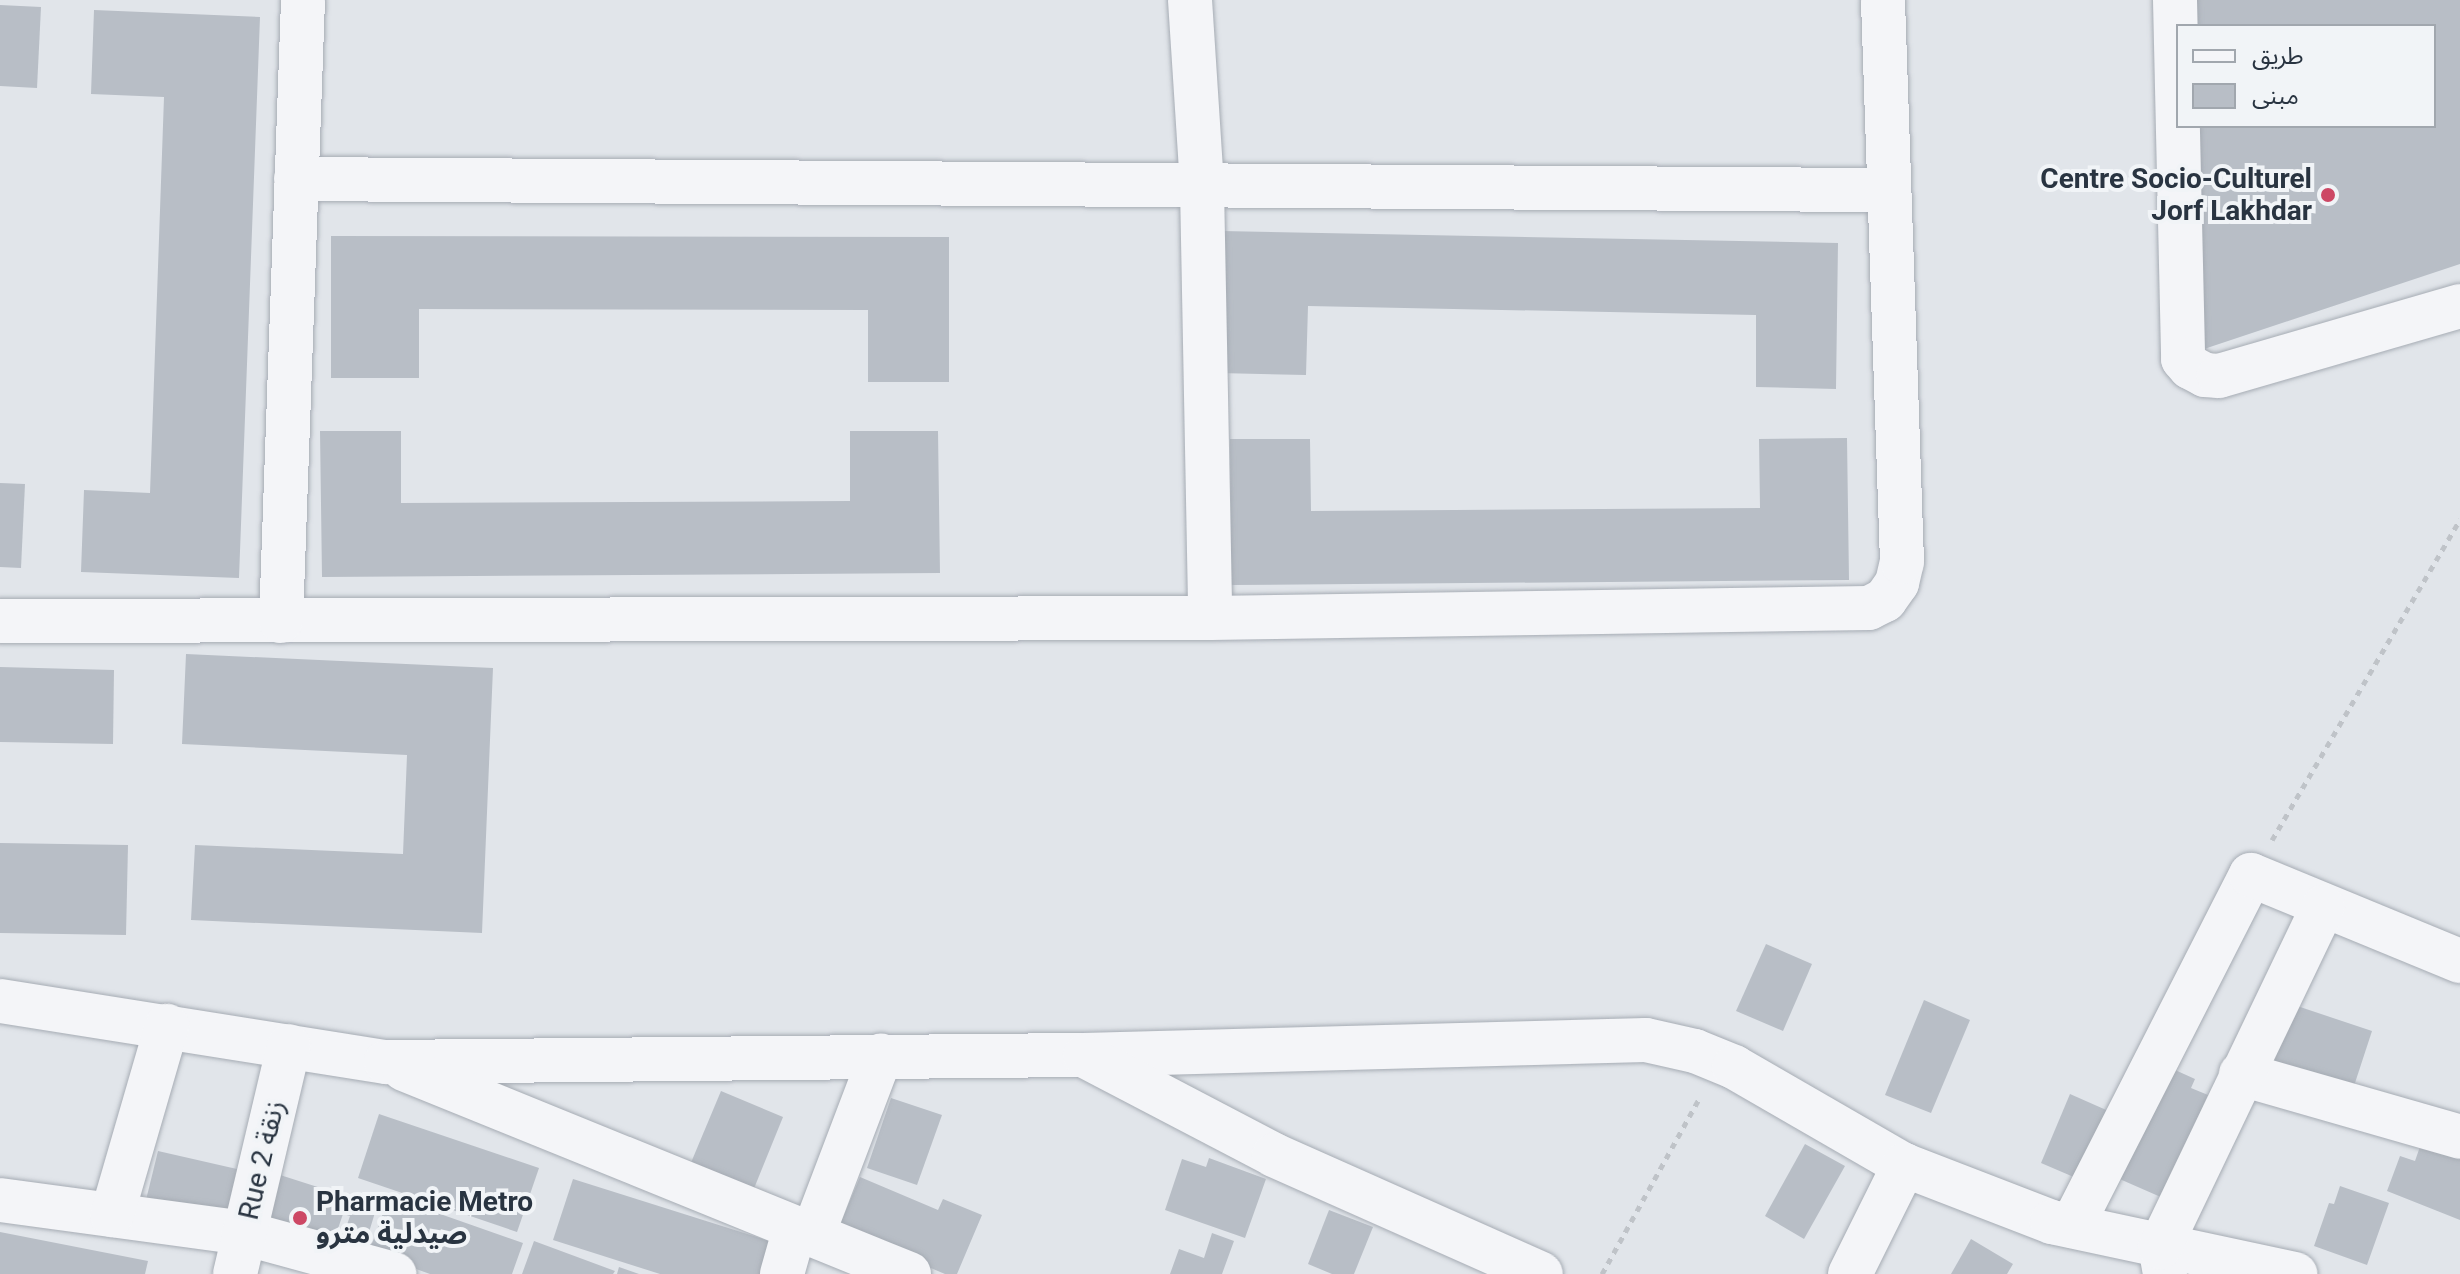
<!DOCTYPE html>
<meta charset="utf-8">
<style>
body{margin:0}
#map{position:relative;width:2460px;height:1274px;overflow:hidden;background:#e1e5ea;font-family:Roboto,"Noto Sans Arabic",sans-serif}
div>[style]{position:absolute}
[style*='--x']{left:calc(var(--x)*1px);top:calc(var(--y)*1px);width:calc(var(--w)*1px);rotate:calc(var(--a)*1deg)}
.building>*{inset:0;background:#b8bec6}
.path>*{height:5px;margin-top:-2.5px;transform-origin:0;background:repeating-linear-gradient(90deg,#bfc3c8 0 6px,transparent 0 12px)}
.roads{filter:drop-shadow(0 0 2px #a6acb4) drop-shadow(0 0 2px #a6acb4)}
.street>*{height:44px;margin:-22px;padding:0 22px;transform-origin:22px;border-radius:22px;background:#f4f5f8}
.dots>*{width:22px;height:22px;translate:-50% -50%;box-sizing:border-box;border:4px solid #f1f4f7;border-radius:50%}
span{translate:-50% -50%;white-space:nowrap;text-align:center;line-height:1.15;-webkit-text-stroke:8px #f1f4f7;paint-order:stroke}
.poi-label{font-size:28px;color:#293441;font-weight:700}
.right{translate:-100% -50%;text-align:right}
.left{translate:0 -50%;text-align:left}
.street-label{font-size:28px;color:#293441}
.legend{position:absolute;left:2176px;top:24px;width:260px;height:104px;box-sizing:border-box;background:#f1f4f7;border:2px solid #a1a7ae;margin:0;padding:10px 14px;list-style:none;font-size:24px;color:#293441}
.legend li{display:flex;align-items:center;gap:16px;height:40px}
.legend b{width:40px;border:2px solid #a1a7ae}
</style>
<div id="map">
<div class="building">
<div style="clip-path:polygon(2192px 0,2460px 0,2460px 264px,2198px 351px,2194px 126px,2434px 126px,2434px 26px,2193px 26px)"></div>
<div style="clip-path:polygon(0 5px,41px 7px,37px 88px,0 86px)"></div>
<div style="clip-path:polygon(94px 10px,260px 17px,239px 578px,81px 572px,84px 490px,150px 493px,164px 97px,91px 94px)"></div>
<div style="clip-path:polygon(1221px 231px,1838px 243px,1836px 389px,1756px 387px,1756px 315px,1308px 306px,1306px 375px,1218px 373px)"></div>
<div style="clip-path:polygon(331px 236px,949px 237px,949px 382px,868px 382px,868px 310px,419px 309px,419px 378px,331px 378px)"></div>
<div style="clip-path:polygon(320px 431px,401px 431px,401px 503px,850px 501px,850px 431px,938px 431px,940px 573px,322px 577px)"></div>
<div style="clip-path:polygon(1847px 438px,1849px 580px,1231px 585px,1230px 439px,1310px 439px,1311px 511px,1760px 508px,1759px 439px)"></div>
<div style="clip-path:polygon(0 483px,25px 484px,21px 568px,0 567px)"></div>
<div style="clip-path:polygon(186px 654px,493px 668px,482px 933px,191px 920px,195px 845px,403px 854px,407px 755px,182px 744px)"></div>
<div style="clip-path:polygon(0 667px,114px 670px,113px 744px,0 742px)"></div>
<div style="clip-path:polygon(0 843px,128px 845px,126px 935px,0 933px)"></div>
<div style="clip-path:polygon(1766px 944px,1812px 964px,1783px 1031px,1736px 1011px)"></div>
<div style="clip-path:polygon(1924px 1000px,1970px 1020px,1931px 1113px,1885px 1095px)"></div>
<div style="clip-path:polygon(2285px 1002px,2372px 1031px,2353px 1089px,2266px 1061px)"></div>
<div style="clip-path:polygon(2164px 1065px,2195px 1079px,2191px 1088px,2208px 1095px,2163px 1198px,2115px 1177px)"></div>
<div style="clip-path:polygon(721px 1091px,783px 1117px,753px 1191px,690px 1165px)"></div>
<div style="clip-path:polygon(2070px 1094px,2113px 1113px,2083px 1181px,2041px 1163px)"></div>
<div style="clip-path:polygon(891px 1098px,942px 1115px,917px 1185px,867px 1168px)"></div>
<div style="clip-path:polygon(379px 1114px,539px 1168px,517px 1232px,358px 1178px)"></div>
<div style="clip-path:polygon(2423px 1138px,2460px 1152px,2460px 1220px,2387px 1191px,2400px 1156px,2415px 1161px)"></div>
<div style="clip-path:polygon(1805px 1144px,1845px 1166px,1804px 1239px,1765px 1216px)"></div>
<div style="clip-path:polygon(158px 1151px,250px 1172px,237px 1225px,145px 1204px)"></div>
<div style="clip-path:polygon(1209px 1158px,1266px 1179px,1245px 1238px,1165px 1210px,1182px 1159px,1206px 1167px)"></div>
<div style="clip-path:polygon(277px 1174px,377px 1206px,362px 1255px,339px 1248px,350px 1216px,343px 1214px,332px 1246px,261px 1223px)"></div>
<div style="clip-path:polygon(860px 1177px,938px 1210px,943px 1199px,982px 1215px,957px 1274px,945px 1274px,838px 1229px)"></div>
<div style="clip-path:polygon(573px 1179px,782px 1245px,773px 1274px,660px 1274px,553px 1240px)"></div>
<div style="clip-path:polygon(2340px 1186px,2389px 1203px,2367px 1265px,2314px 1246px,2329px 1203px,2334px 1204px)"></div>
<div style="clip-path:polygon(387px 1202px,407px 1209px,409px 1203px,523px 1243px,512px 1274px,430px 1274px,369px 1252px)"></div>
<div style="clip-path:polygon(1329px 1210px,1373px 1227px,1354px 1274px,1332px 1274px,1308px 1264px)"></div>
<div style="clip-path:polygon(0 1232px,148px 1261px,145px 1274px,0 1274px)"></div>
<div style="clip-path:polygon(1212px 1233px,1234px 1241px,1222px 1274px,1170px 1274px,1179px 1249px,1204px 1258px)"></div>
<div style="clip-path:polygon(1971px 1239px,2013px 1264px,2007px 1274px,1951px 1274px)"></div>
<div style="clip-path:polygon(534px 1241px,615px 1271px,613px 1274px,522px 1274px)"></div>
<div style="clip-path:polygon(619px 1267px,639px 1274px,617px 1274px)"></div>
</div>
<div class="path">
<div style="--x:2272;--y:840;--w:372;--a:-59.6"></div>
<div style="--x:1602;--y:1274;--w:202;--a:-61"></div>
</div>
<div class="roads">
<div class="street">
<div style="--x:1190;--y:0;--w:187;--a:86.3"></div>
<div style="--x:1202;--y:187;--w:431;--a:88.9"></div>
<div style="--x:2175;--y:0;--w:359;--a:88.7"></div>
<div style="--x:2183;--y:359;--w:11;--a:49"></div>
<div style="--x:2190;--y:367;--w:17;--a:28"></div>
<div style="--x:2205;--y:375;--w:14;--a:4"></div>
<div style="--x:2219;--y:376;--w:251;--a:-16.2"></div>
<div style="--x:296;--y:179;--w:1592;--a:0.4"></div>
<div style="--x:0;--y:621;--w:1210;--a:-0.14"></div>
<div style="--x:1210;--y:618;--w:659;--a:-0.87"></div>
<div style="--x:1869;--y:608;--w:18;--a:-27"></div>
<div style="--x:1885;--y:600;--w:21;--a:-55"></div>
<div style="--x:1897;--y:583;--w:22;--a:-77"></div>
<div style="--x:1902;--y:562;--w:562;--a:-91.94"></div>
<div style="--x:281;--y:621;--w:621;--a:-87.97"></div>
<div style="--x:0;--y:1001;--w:391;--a:9"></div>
<div style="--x:386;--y:1062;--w:697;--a:-0.58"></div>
<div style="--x:1083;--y:1055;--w:563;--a:-1.53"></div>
<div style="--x:1646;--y:1040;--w:50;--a:12.7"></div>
<div style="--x:1695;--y:1051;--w:42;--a:22.3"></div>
<div style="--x:1734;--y:1067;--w:196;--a:30"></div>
<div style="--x:1904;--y:1165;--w:159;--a:21.1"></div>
<div style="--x:2052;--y:1222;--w:249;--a:12.1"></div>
<div style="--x:1085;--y:1056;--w:213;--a:27.6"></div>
<div style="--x:1274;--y:1155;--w:292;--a:24"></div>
<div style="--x:404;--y:1069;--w:545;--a:22.09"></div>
<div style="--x:2241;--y:1074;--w:228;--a:16"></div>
<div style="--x:0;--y:1200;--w:246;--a:7.7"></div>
<div style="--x:244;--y:1233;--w:156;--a:15.3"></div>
<div style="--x:112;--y:1215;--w:197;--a:-73.8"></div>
<div style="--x:2072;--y:1226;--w:394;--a:-63"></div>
<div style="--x:2251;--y:875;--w:226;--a:22.4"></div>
<div style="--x:813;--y:1234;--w:191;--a:-69.2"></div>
<div style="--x:235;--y:1274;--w:234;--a:-76.7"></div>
<div style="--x:782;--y:1274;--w:48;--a:-74.2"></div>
<div style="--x:1850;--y:1274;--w:122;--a:-63.6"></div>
<div style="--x:2165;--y:1274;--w:27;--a:-100"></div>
<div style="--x:2160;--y:1247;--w:377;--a:-64.4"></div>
</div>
</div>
<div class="dots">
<div style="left:2328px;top:195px;background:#cd4865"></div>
<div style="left:300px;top:1218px;background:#cd4865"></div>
</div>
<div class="poi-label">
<span class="right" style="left:2312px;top:195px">Centre Socio-Culturel<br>Jorf Lakhdar</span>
<span class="left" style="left:316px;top:1218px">Pharmacie Metro<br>صيدلية مترو</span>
</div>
<div class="street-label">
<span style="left:262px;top:1160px;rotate:-77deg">Rue 2 زنقة</span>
</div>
<ul class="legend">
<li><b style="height:10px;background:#f4f5f8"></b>طريق</li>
<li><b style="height:22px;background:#b8bec6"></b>مبنى</li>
</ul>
</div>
